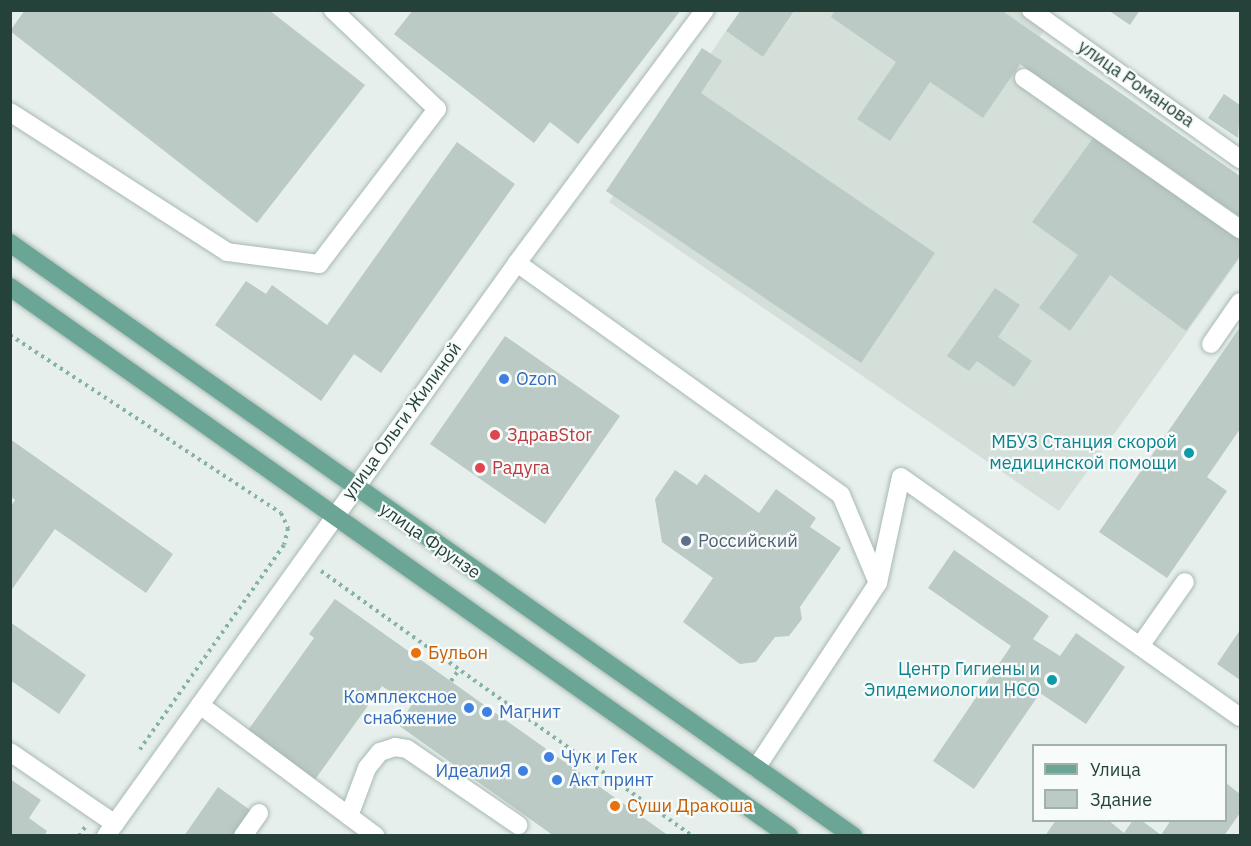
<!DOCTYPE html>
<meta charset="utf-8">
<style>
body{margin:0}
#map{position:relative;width:1251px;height:846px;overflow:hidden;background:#e6efeb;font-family:"IBM Plex Sans",sans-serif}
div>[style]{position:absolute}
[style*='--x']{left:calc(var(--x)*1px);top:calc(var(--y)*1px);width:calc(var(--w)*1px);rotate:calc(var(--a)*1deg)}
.built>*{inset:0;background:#d4dfda}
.building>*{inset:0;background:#bbcac4}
.path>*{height:4px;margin-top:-2px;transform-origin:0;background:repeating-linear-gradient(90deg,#86b3a5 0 3px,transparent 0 7.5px)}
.roads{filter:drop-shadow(0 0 2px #a8b8b2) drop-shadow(0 0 2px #a8b8b2)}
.minor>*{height:18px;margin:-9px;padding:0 9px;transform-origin:9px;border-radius:9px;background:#fff}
.major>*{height:18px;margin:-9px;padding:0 9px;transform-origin:9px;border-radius:9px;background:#6aa596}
.dots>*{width:16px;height:16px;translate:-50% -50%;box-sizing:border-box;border:3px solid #f7fbf9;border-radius:50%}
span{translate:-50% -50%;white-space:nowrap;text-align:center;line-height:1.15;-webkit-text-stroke:4.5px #f7fbf9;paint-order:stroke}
.street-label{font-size:18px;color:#24423a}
.shop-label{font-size:18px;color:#366cbe}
.left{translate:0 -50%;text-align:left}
.right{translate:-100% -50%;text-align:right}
.health-label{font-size:18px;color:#be3a42}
.culture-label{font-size:18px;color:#0d838f}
.service-label{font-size:18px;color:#4e5e75}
.food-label{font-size:18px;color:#c56008}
.frame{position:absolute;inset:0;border:12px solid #24423a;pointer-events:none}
.legend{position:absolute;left:1032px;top:744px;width:195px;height:78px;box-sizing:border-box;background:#f7fbf9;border:2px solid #a3b1ad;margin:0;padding:8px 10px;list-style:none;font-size:18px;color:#24423a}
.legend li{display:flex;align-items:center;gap:12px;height:30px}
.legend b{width:30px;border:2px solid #a3b1ad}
</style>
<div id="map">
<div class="built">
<div style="clip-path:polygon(795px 11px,1018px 11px,1045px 29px,1015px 75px,1240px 237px,1240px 258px,1059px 511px,609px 202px,726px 31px,763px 57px)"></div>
</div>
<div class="building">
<div style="clip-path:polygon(25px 10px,269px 10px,365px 85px,257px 223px,10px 31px)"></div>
<div style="clip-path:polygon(413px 10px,681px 10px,578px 144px,550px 122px,534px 143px,394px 34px)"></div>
<div style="clip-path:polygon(741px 10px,795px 10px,763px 57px,726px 31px)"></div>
<div style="clip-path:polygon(835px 10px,1001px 10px,1240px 176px,1240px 217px,1020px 64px,983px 118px,930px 82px,890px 141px,857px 119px,896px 62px,831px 17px)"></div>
<div style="clip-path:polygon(1108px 10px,1140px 10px,1130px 25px)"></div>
<div style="clip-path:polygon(702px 48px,722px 61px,701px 93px,935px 253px,861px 363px,606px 191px)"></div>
<div style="clip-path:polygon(1224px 94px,1240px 105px,1238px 138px,1208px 118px)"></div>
<div style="clip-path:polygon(1096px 134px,1240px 239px,1240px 256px,1186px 331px,1110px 275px,1070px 331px,1039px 308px,1078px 255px,1032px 222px)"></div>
<div style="clip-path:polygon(457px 142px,515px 184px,381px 373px,354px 354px,321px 401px,215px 325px,246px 281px,266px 294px,272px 285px,327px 325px)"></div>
<div style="clip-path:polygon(995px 288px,1020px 305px,998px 337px,1032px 361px,1014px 387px,977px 361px,969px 371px,947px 356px)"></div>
<div style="clip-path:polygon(1240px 327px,1240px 429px,1207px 477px,1227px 491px,1167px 578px,1099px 532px)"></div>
<div style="clip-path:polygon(505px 336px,620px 416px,545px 524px,430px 444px)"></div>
<div style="clip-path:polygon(10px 439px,173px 554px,146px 593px,55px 529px,10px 592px,10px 507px,15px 500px,10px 496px)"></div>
<div style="clip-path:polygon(675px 470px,697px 485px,705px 474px,759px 513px,776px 489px,816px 518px,810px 527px,841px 548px,800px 607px,802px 619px,789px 636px,775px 637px,756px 662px,740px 664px,683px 622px,713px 578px,662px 542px,655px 499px)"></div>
<div style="clip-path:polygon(954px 550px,1049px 616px,1033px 639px,1060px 656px,1076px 633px,1125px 667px,1086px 724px,1040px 693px,974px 789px,933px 761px,1011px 646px,928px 588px)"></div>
<div style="clip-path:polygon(335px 599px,669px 836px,554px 836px,398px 725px,411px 706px,382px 686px,314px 781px,246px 733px,314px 638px,309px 634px)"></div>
<div style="clip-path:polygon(10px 622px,86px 675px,59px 714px,10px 680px)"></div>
<div style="clip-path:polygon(1240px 630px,1240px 680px,1217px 664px)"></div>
<div style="clip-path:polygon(10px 779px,41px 800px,29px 818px,47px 831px,44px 836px,10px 836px)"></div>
<div style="clip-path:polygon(1226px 783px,1240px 794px,1240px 813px,1224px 836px,1045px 836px,1056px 820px,1108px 820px,1124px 833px,1133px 820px,1141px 820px,1161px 835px,1171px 820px,1226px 820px)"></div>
<div style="clip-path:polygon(218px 787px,257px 815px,243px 836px,184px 836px)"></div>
</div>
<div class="path">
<div style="--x:10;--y:335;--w:324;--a:33.3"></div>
<div style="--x:281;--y:513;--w:17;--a:65"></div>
<div style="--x:288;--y:528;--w:17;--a:103"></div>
<div style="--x:284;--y:545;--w:250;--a:125.2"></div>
<div style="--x:321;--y:571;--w:456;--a:35.5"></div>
<div style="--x:451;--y:681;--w:12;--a:-55"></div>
<div style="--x:79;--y:836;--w:11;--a:-56"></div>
</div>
<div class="roads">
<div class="minor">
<div style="--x:1031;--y:10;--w:257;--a:35.5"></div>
<div style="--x:1024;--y:78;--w:264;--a:35"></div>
<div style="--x:10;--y:112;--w:258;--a:32.8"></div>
<div style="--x:227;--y:252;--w:93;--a:7.4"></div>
<div style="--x:319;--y:264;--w:195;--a:-52.7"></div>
<div style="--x:437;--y:109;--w:144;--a:-136.4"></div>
<div style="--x:517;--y:263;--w:398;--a:35.6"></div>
<div style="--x:841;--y:495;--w:95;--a:67.2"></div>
<div style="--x:1211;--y:344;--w:51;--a:-55.4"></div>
<div style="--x:1140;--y:646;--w:78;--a:-54.9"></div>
<div style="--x:200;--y:705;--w:219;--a:36.7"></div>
<div style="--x:10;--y:752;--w:127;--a:34.4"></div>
<div style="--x:756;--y:768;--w:222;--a:-56.6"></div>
<div style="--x:878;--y:583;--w:108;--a:-77.8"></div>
<div style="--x:901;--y:477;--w:415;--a:35.3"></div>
<div style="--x:349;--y:816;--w:51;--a:-69.4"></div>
<div style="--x:367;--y:768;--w:21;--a:-51"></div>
<div style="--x:380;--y:752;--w:16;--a:-18"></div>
<div style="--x:395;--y:747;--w:12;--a:9"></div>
<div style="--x:407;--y:749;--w:135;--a:34.4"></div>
<div style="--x:106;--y:836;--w:705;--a:-54.35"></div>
<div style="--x:517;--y:263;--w:315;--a:-53.4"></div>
<div style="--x:243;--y:836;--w:28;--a:-55"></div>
</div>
<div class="major">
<div style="--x:10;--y:243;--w:1031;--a:35.12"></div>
<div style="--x:10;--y:287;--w:953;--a:35.17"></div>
</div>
</div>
<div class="dots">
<div style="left:504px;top:379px;background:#3f7fe0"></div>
<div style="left:495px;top:435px;background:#e0444e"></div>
<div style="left:1189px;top:453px;background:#0f9aa8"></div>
<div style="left:480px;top:468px;background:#e0444e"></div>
<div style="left:686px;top:541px;background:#5c6f8a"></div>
<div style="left:416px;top:653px;background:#e8710a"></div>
<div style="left:1052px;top:680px;background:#0f9aa8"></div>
<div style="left:469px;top:708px;background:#3f7fe0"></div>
<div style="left:487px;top:712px;background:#3f7fe0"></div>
<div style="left:549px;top:757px;background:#3f7fe0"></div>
<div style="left:523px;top:771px;background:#3f7fe0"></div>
<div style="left:557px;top:780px;background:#3f7fe0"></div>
<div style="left:615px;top:806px;background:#e8710a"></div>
</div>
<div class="street-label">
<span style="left:1136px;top:84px;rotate:35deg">улица Романова</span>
<span style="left:402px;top:421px;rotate:-54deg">улица Ольги Жилиной</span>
<span style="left:430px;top:541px;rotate:35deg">улица Фрунзе</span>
</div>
<div class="shop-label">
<span class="left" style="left:516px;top:379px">Ozon</span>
<span class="right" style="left:457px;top:708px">Комплексное<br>снабжение</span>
<span class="left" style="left:499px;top:712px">Магнит</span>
<span class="left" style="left:561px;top:757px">Чук и Гек</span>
<span class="right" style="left:511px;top:771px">ИдеалиЯ</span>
<span class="left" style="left:569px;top:780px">Акт принт</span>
</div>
<div class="health-label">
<span class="left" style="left:507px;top:435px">ЗдравStor</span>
<span class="left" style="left:492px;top:468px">Радуга</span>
</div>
<div class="culture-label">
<span class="right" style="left:1177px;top:453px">МБУЗ Станция скорой<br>медицинской помощи</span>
<span class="right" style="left:1040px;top:680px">Центр Гигиены и<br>Эпидемиологии НСО</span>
</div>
<div class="service-label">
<span class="left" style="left:698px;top:541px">Российский</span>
</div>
<div class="food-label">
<span class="left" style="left:428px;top:653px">Бульон</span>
<span class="left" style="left:627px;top:806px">Суши Дракоша</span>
</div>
<div class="frame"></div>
<ul class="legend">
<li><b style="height:8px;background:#6aa596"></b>Улица</li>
<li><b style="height:16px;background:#bbcac4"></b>Здание</li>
</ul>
</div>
